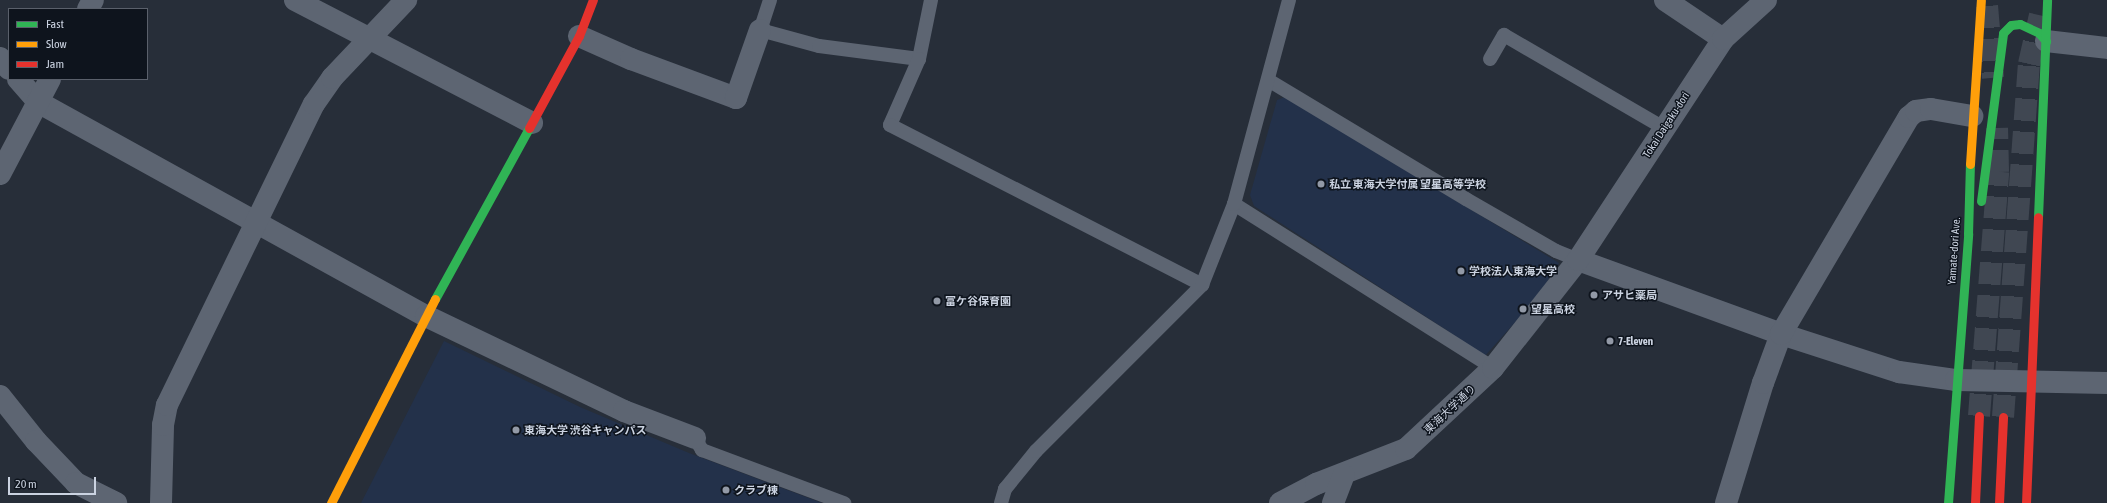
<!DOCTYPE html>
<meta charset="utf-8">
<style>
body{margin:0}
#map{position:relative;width:2107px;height:503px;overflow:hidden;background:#272e39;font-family:"Asap Condensed","Noto Sans JP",sans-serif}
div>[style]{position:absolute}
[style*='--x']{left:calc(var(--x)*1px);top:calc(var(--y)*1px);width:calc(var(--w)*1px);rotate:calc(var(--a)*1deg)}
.built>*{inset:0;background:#23314a}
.highway-tunnel>*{height:22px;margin-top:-11px;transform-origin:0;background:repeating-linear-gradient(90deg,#404752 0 22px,transparent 0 33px)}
.lane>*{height:14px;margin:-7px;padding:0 7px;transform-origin:7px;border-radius:7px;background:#5d6572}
.street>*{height:22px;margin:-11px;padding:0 11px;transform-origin:11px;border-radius:11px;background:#5d6572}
.fast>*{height:9px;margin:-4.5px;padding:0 4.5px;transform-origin:4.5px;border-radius:4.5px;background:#30b455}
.slow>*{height:9px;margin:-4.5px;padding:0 4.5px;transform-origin:4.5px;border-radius:4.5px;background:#ff9f0a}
.jam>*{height:9px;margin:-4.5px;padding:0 4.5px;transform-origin:4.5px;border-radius:4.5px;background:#e5322d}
.dots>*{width:11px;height:11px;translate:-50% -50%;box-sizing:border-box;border:2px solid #0e141d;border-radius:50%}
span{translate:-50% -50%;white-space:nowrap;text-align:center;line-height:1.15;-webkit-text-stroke:3px #0e141d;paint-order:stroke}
.street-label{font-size:11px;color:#cbd3e1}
.poi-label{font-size:11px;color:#cbd3e1;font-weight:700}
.left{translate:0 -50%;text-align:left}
.legend{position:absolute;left:8px;top:8px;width:140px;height:72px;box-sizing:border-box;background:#0e141d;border:1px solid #5a606b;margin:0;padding:5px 7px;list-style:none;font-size:12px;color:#cbd3e1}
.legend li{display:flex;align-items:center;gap:8px;height:20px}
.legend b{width:20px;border:1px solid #5a606b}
.scale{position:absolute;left:8px;top:477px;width:88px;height:18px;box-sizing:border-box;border:2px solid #cbd3e1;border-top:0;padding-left:5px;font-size:12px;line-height:14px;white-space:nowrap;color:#cbd3e1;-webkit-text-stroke:3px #0e141d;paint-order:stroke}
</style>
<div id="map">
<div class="built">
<div style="clip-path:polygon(1285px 97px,1559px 263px,1536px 299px,1483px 358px,1448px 331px,1254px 206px,1250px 195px,1277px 100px)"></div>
<div style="clip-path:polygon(444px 341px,580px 407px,689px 453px,822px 503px,361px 503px)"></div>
</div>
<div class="highway-tunnel">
<div style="--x:1987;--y:6;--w:72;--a:85.2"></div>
<div style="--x:1979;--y:416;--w:245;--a:-85.5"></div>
<div style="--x:1998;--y:172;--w:44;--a:-91.3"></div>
<div style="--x:2003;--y:417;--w:354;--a:-85.8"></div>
<div style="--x:2029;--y:64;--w:50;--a:-77.3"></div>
</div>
<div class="lane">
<div style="--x:770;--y:0;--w:32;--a:108"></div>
<div style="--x:760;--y:30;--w:61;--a:15.2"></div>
<div style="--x:819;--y:46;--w:101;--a:7.4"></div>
<div style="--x:931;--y:0;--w:60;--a:101.5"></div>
<div style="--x:919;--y:59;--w:72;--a:113.7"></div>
<div style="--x:890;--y:125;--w:351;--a:27.1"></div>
<div style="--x:1490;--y:59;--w:28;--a:-60"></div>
<div style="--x:1504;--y:35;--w:185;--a:30.2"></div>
<div style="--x:1268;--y:80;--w:231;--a:31"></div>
<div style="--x:1466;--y:199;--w:104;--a:30"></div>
<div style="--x:1556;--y:251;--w:24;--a:22"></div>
<div style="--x:1234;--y:204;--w:307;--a:32.3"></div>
<div style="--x:695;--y:438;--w:14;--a:60"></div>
<div style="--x:702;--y:450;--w:152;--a:20.5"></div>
<div style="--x:1001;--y:503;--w:15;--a:-74"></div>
<div style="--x:1005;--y:489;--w:49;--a:-50.8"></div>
<div style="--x:1036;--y:451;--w:235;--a:-45"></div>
<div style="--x:1202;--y:285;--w:87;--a:-68.4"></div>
<div style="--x:1234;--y:204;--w:211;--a:-74.9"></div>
</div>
<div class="street">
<div style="--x:295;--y:0;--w:267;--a:27.4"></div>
<div style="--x:1665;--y:0;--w:70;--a:33.9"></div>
<div style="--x:88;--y:9;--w:10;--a:-61"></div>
<div style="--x:579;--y:36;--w:57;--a:23.9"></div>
<div style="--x:631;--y:59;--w:112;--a:20.4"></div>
<div style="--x:736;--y:98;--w:72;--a:-70.6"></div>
<div style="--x:2046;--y:41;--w:61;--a:6.5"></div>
<div style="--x:0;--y:58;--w:14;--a:51"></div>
<div style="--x:18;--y:79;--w:30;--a:49"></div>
<div style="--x:38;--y:102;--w:443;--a:28.9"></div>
<div style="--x:426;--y:316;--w:220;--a:25.6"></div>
<div style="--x:624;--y:411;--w:76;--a:20.8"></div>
<div style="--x:0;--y:174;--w:107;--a:-62.2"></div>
<div style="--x:1578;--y:260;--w:216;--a:20"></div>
<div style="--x:1781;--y:334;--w:124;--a:17.9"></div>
<div style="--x:1899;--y:372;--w:58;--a:8"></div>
<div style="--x:1956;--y:380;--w:151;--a:1.1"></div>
<div style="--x:0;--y:396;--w:58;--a:51.3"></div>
<div style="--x:36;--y:441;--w:58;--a:46.4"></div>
<div style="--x:76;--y:483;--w:45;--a:26.6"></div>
<div style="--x:161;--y:503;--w:78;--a:-88.5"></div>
<div style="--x:163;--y:425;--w:20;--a:-79"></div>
<div style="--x:167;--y:405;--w:335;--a:-64"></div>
<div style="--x:314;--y:104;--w:32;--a:-55"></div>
<div style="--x:332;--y:78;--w:108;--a:-46.5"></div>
<div style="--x:1280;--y:503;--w:41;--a:-27.8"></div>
<div style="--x:1316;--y:484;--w:97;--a:-21.3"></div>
<div style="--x:1406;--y:449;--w:119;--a:-43"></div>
<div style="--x:1493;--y:368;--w:137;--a:-51.8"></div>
<div style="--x:1578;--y:260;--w:264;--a:-56.7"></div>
<div style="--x:1723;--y:39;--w:58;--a:-42.2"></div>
<div style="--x:1333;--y:503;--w:30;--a:-69"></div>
<div style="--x:1726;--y:503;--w:126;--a:-72.9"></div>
<div style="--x:1763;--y:383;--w:52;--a:-69.8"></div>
<div style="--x:1781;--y:334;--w:252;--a:-59.5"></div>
<div style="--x:1909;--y:117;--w:9;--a:-41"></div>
<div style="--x:1916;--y:111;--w:15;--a:-8"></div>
<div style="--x:1931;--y:109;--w:42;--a:9.7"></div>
</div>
<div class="fast">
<div style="--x:1981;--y:201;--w:169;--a:-82.5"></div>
<div style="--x:2003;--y:33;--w:11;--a:-45"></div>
<div style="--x:2011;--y:25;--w:9;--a:-6"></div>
<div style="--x:2020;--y:24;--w:21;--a:25"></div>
<div style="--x:2039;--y:33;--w:11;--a:49"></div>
<div style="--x:2038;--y:217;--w:217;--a:-87.6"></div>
<div style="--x:435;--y:299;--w:195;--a:-61.2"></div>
<div style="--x:1948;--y:503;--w:270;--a:-85.7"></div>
<div style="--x:1968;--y:234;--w:70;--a:-88.4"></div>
</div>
<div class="slow">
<div style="--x:1970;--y:164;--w:164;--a:-86.2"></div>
<div style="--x:331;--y:503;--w:229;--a:-63"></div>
</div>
<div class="jam">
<div style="--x:529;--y:128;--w:105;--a:-61.5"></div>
<div style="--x:579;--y:36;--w:39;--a:-69"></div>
<div style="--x:1975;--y:503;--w:87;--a:-87.4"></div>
<div style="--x:1999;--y:503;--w:86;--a:-87.3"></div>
<div style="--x:2026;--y:503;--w:286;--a:-87.6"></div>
</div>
<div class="dots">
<div style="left:1321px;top:184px;background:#9299a6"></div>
<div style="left:1461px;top:271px;background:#9299a6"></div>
<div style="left:1594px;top:295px;background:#9299a6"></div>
<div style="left:937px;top:301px;background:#9299a6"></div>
<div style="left:1523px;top:309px;background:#9299a6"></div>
<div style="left:1610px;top:341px;background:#9299a6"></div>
<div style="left:516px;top:430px;background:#9299a6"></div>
<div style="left:726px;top:490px;background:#9299a6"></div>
</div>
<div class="street-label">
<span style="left:1666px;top:125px;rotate:-57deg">Tokai Daigaku-dori</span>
<span style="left:1954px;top:251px;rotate:-86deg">Yamate-dori Ave.</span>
<span style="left:1450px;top:409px;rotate:-43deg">東海大学通り</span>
</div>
<div class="poi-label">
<span class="left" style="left:1329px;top:184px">私立 東海大学付属 望星高等学校</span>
<span class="left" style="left:1469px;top:271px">学校法人東海大学</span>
<span class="left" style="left:1602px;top:295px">アサヒ薬局</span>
<span class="left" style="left:945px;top:301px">富ケ谷保育園</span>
<span class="left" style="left:1531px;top:309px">望星高校</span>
<span class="left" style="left:1618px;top:341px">7-Eleven</span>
<span class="left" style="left:524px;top:430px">東海大学 渋谷キャンパス</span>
<span class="left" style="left:734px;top:490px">クラブ棟</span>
</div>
<ul class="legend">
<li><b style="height:5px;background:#30b455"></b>Fast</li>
<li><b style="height:5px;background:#ff9f0a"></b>Slow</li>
<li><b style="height:5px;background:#e5322d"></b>Jam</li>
</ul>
<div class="scale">20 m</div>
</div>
